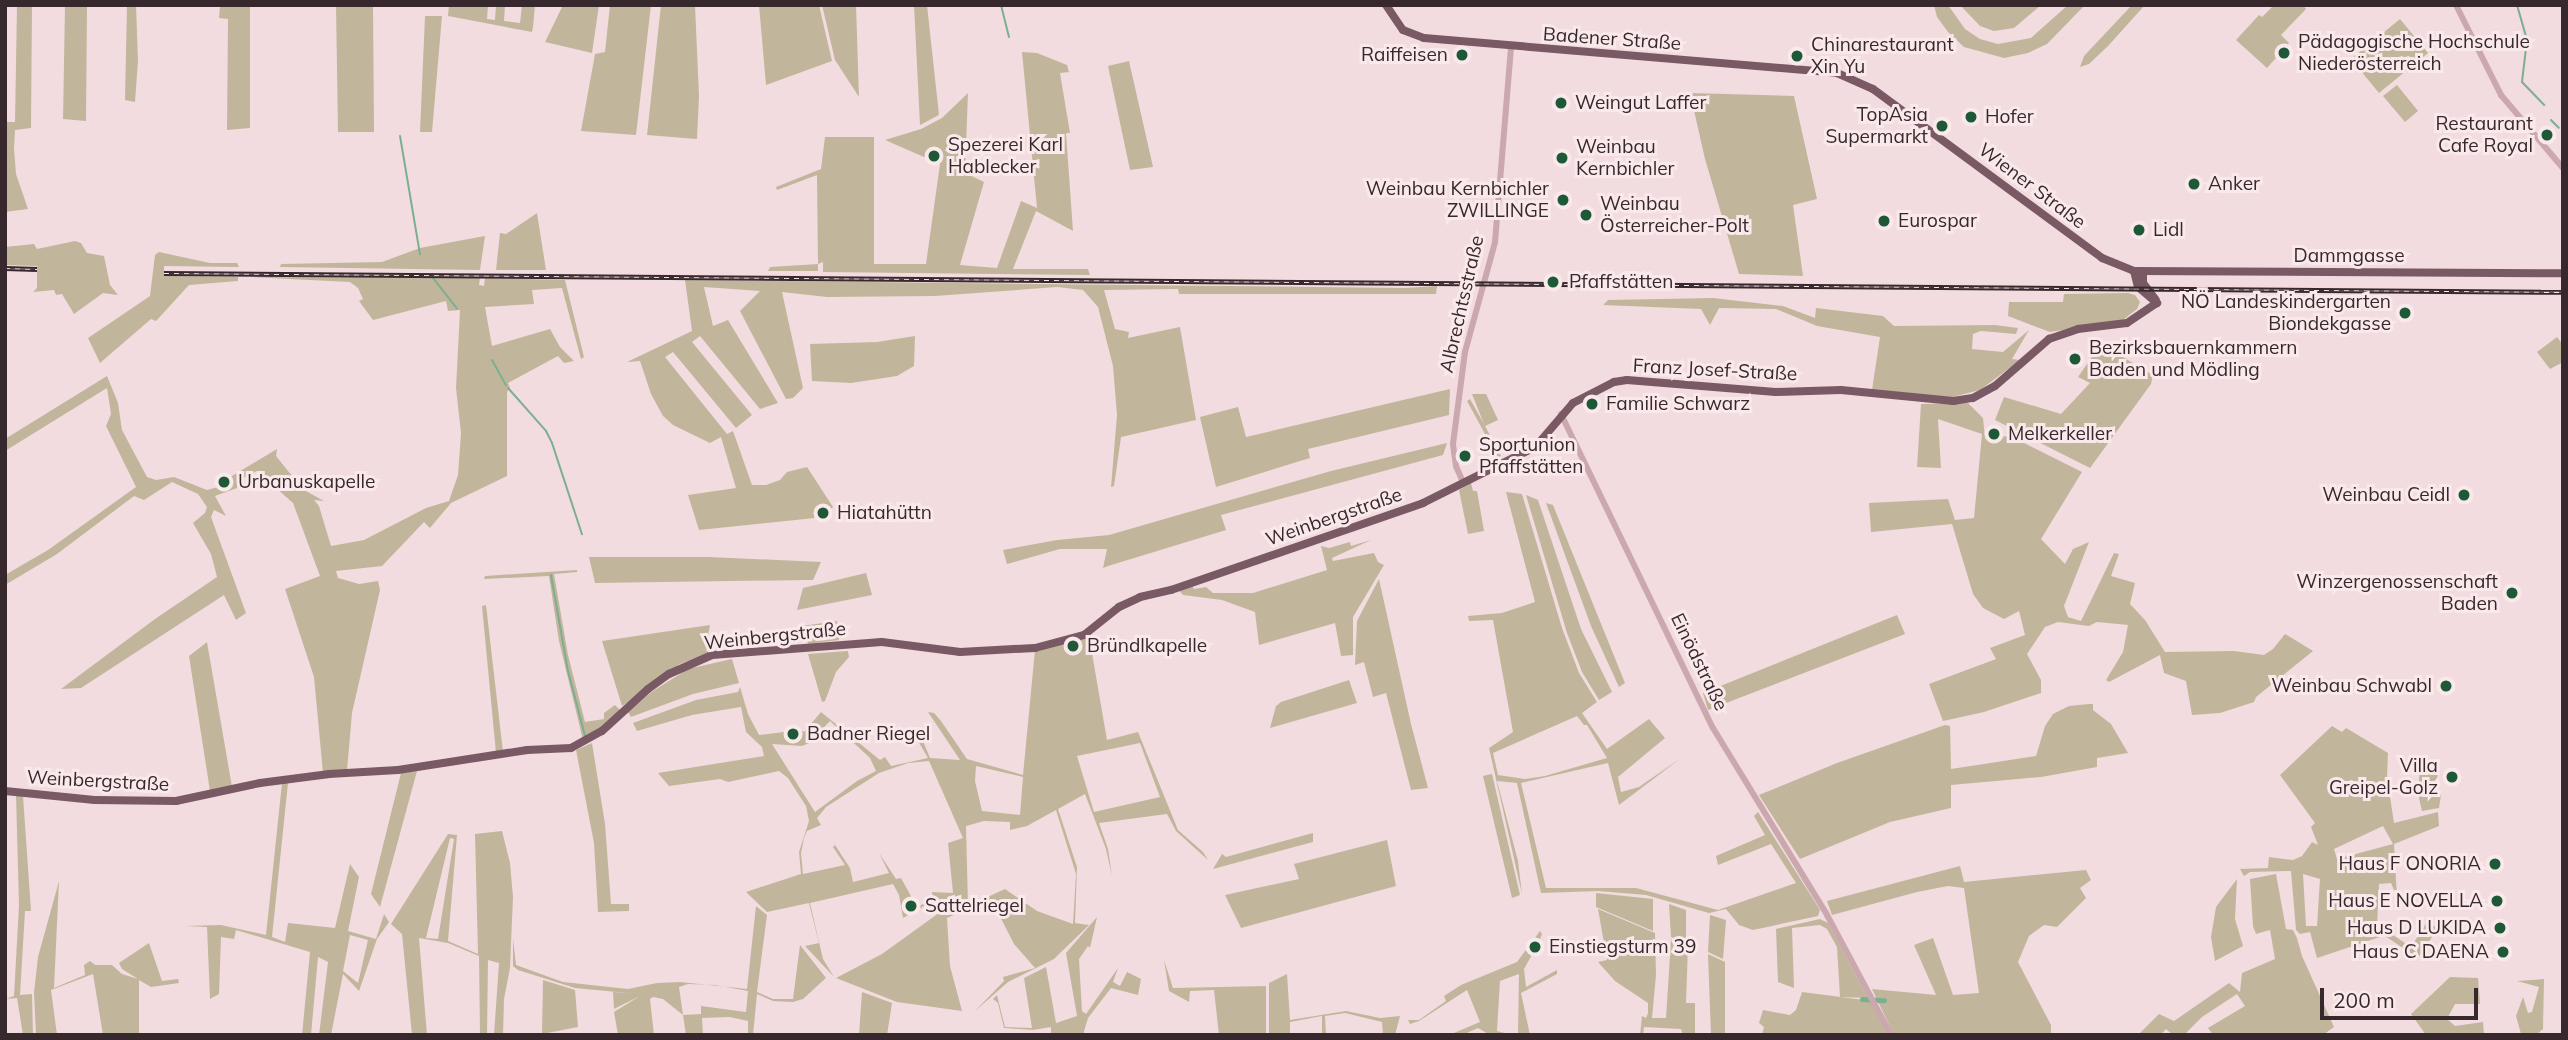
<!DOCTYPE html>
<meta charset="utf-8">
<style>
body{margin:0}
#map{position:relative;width:2568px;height:1040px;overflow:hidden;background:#f2dcdf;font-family:Mulish,sans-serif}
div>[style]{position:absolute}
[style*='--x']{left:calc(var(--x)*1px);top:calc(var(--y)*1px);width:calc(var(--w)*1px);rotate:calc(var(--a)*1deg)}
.green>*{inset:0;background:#c1b69c}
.stream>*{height:2px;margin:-1px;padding:0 1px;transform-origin:1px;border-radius:1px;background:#7baf90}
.canal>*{height:5px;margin:-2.5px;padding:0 2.5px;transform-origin:2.5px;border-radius:2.5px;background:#7baf90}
.minor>*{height:6px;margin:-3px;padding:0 3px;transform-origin:3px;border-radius:3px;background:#caa8ae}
.major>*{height:8px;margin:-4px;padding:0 4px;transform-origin:4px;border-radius:4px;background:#795963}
.rail>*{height:4.5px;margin-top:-2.25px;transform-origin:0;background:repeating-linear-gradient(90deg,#fae9ea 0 5px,#37282d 0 10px);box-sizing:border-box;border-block:2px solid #37282d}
.dots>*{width:19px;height:19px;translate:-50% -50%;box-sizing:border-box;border:4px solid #fae9ea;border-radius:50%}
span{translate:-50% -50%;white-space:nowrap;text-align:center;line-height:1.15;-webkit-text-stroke:6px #fae9ea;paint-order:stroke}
.street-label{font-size:19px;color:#37282d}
.poi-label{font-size:19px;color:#37282d}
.left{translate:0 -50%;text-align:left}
.right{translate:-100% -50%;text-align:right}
.frame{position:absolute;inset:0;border:7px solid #37282d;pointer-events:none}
.scale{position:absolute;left:2320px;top:988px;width:158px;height:32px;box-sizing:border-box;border:4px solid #37282d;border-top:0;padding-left:9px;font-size:21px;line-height:24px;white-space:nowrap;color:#37282d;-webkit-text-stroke:5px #fae9ea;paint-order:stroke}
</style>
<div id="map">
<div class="green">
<div style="clip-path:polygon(17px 5px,32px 5px,31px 128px,15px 130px,14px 149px,16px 174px,28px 209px,5px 212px,5px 122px,15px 122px)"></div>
<div style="clip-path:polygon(65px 5px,87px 5px,86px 121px,63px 119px)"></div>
<div style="clip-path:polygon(127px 5px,136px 5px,138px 61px,135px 102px,125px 100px)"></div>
<div style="clip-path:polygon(220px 5px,250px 5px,250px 128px,227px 130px,228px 19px,219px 18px)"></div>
<div style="clip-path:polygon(336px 5px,373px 5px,374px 132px,338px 132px)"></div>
<div style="clip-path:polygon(449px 5px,488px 5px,487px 19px,495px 20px,496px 5px,505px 5px,504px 21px,520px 23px,522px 5px,535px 5px,533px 27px,532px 32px,448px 16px)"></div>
<div style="clip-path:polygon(563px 5px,599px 5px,592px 53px,545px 42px)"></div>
<div style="clip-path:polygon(610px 5px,651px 5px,636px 135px,581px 131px,595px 54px,605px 52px)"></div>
<div style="clip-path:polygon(661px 5px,695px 5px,699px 96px,697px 139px,647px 135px)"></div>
<div style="clip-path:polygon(759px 5px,819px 5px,832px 61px,766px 85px)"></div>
<div style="clip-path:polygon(822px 5px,856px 5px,859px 97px,835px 60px)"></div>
<div style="clip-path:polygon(914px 5px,927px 5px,939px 115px,920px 125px)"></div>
<div style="clip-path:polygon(1934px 5px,1948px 5px,1965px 29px,1980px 39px,1998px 44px,2031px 38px,2068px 5px,2085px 5px,2047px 44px,2028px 53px,2004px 58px,1964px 47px,1948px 32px,1937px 17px)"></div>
<div style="clip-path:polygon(1960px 5px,2041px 5px,2014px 28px,1994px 31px,1980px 26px)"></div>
<div style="clip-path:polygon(2132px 5px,2145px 5px,2108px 46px,2089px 64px,2080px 67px,2084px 56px)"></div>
<div style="clip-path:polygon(2274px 5px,2303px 5px,2306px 9px,2281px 35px,2289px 43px,2267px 68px,2236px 40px,2259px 15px,2262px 17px)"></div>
<div style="clip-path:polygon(425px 16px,442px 16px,432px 132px,420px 132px)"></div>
<div style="clip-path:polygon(2400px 19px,2428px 53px,2379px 93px,2351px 59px)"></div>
<div style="clip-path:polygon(1022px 52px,1037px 53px,1067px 65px,1069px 72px,1060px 73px,1070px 133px,1066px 133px,1073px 231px,1036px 211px,1013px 269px,1088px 269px,1090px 275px,823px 272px,823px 262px,818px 264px,818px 271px,768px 271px,770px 267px,818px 264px,817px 175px,777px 190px,776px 187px,821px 169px,825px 137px,874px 137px,874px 264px,926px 264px,940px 164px,885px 140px,921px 129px,942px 118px,968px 93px,965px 173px,984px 182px,960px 265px,997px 268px,1021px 201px,1037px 208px)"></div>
<div style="clip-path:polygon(1129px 61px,1153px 167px,1130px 170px,1108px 66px)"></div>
<div style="clip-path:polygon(2397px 85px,2418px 111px,2405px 122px,2383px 96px)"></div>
<div style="clip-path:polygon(1690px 93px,1794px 96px,1817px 199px,1793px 205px,1803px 276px,1739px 274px,1705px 159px)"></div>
<div style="clip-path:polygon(537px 213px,546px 270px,496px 270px,500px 233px,506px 234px)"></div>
<div style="clip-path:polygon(485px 236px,480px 270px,280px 267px,281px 264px,382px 262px,420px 248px)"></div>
<div style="clip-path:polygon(75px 241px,81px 243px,87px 253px,104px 256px,110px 285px,118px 295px,103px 293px,74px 314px,62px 294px,56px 295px,54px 290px,33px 292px,37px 288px,37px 266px,5px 265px,5px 247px,34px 244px,37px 249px)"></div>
<div style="clip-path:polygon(159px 252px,210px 263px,237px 263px,239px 267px,164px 266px,164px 276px,238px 277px,238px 281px,189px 285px,156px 321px,151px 319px,100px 363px,88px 338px,150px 296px,155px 255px)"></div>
<div style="clip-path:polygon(251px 277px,480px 278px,479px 285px,484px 286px,485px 278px,565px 280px,584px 357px,581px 359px,562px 288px,532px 290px,534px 304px,485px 307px,492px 346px,550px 329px,560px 347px,574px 361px,564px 363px,558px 356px,508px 383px,510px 388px,507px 392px,507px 476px,451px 503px,430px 528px,424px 522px,382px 566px,336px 571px,338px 578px,359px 584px,378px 581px,380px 590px,352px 713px,347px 770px,323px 773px,314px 677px,285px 589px,320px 576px,293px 503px,257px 471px,238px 481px,237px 488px,215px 496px,226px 516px,214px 510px,211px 517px,246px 613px,236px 620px,224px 595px,81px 688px,61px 689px,155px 619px,217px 577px,211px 554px,193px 523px,205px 513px,207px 507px,198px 494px,172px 482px,144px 500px,134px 496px,57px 554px,5px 585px,5px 575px,48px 550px,136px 487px,106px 426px,111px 414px,107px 388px,5px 451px,5px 439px,107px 376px,118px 403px,122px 430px,147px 477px,156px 480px,174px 477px,207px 490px,225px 485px,227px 479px,277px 449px,276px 456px,288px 471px,306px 491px,324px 501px,314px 500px,319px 506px,331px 546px,364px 540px,426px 508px,449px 501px,458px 475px,461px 433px,456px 388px,460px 310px,448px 311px,446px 301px,373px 320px,359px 301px,363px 299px,358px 288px,350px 282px)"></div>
<div style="clip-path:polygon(685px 280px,1405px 288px,1437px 286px,1436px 294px,1179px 294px,1178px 289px,1104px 290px,1115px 329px,1129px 332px,1128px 338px,1180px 327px,1196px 420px,1121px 437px,1114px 486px,1111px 487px,1117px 415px,1113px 366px,1098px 307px,1083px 290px,1057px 287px,935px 296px,827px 297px,782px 292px,803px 388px,793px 398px,786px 399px,740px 311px,760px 291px,704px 287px,713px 326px,728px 320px,778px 403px,760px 409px,700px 336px,692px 342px,752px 415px,736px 428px,673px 352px,665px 357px,727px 434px,733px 431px,752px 485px,766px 485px,780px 480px,787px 472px,807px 467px,833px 507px,824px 517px,699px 530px,688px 495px,736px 488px,721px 437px,710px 443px,673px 425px,663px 416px,651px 394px,640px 361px,627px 362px,692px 331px)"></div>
<div style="clip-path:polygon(2128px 293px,2135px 295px,2140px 302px,2137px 309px,2123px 320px,2050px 332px,2008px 316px,2009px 302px,2063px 302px,2064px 294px)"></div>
<div style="clip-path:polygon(1713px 298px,1783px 306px,1815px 318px,1816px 308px,1883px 316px,1894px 326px,1995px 325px,2018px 328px,2016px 334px,1981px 331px,1973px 334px,1972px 349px,2003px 352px,2029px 330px,2012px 359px,2020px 360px,1980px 390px,1944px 399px,1872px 390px,1880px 337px,1817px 326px,1776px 309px,1719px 308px,1710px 325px,1701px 309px,1603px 305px,1608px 300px)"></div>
<div style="clip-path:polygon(915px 336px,914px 366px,897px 376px,851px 383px,812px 381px,810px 344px,877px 342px)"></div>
<div style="clip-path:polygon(2557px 337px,2563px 345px,2563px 362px,2550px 369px,2537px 352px)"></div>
<div style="clip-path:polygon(2101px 344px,2153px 375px,2151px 384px,2090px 468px,1995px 420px,2004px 397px,2061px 414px,2090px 383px,2078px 377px)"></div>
<div style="clip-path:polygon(1450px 389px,1449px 415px,1308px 449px,1310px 458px,1216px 487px,1200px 417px,1238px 407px,1246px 437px)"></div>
<div style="clip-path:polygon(1472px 394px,1486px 394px,1498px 420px,1485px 426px,1501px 456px,1498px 458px,1467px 401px,1470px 399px,1484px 424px)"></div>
<div style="clip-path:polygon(1968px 403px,1983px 418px,1985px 438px,2010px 436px,2082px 472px,2041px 539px,2065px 564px,2073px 549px,2089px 542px,2064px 606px,2068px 617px,2081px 621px,2114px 553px,2119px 554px,2111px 576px,2135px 583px,2130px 604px,2145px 620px,2165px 652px,2234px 651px,2264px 655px,2273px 649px,2285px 634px,2313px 651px,2256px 697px,2254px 702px,2220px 713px,2192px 715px,2186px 681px,2164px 673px,2160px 655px,2109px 682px,2106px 680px,2123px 652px,2128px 625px,2097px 622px,2089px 626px,2058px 622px,2045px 627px,2027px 654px,2041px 680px,2041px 693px,1984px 712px,1943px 721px,1929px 684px,1996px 659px,1990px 648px,2025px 635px,2019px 611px,2004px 619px,1983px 608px,1973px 594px,1952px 524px,1871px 532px,1869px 503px,1948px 499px,1955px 520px,1974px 518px,1982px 434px,1938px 419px,1941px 468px,1917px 467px,1921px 404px)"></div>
<div style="clip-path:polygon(1447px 443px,1443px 455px,1221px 515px,1226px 530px,1108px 566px,1103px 568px,1107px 549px,1060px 549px,1007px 564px,1003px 550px,1057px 540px,1109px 535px,1331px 471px)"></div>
<div style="clip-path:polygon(1471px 483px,1473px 491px,1477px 491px,1484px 531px,1468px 534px,1459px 490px)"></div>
<div style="clip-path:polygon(evenodd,1506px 492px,1522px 494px,1562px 628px,1579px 673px,1597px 702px,1582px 713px,1607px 749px,1649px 719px,1665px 738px,1618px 777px,1621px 792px,1639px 787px,1681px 758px,1619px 805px,1608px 763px,1521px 783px,1546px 888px,1636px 888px,1718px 910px,1796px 883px,1771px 844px,1718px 865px,1716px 856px,1765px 835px,1754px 816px,1758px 812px,1820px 910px,1818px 916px,1753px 930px,1739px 925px,1726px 909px,1709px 913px,1646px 895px,1598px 891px,1541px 893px,1517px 783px,1497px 781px,1518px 861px,1522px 894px,1489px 748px,1513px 732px,1493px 620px,1469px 621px,1468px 616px,1502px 613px,1535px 602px,1506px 492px,1577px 716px,1584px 725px,1587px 725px,1607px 758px,1545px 776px,1525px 779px,1498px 775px,1493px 753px,1577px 716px)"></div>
<div style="clip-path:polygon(1526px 495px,1538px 500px,1581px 629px,1612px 692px,1599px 700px,1582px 672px,1567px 633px)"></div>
<div style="clip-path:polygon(1546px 503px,1553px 505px,1625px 683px,1619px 687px,1591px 626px)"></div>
<div style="clip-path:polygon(1371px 540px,1332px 558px,1333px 561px,1374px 553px,1378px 562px,1384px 565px,1353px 617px,1353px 655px,1341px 656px,1335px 623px,1259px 645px,1255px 612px,1222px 600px,1183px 595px,1178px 589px,1192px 585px,1194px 589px,1206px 587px,1213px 593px,1253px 593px,1327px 570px,1321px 546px,1329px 548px,1350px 542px,1351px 546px)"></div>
<div style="clip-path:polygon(589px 557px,709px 557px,821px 562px,813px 580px,807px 580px,595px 583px)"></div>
<div style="clip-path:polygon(577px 570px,577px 572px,554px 574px,568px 655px,585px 722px,604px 719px,604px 713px,615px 705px,620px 710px,601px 729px,583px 740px,559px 641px,549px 576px,484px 579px,485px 576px)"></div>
<div style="clip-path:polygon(866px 573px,872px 595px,797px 610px,803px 588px)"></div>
<div style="clip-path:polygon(1379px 579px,1411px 724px,1428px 788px,1411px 790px,1386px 693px,1373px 697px,1364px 662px,1355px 665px,1357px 621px)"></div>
<div style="clip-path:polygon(486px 605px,503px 752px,496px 753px,482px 606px)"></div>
<div style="clip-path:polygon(1897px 615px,1905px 634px,1708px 710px,1703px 693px)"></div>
<div style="clip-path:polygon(837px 621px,839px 640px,808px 644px,802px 626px)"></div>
<div style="clip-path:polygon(710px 625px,708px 636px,712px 653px,680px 664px,622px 706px,602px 641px)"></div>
<div style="clip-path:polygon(evenodd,1089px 636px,1107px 740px,1138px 732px,1178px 830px,1203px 852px,1208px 860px,1176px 831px,1167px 814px,1099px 823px,1108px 849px,1112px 876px,1106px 849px,1085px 794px,1058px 809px,1077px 867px,1075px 923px,1089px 925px,1054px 959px,1008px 982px,975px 1011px,1004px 981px,1003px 977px,1035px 968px,1014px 944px,991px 899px,947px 918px,950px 966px,962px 1011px,897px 1002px,836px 978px,882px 954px,943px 910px,933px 901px,903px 918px,899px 895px,893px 884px,810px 903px,823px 959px,834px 977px,805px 946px,819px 943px,809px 903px,767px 912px,746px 892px,801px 874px,799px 852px,809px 821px,806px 806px,788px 778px,779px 771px,728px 782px,720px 779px,669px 786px,658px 773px,764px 756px,762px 747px,746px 732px,741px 707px,692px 715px,637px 731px,633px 723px,696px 700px,738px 692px,740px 687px,748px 714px,759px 735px,800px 730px,804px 732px,821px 712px,880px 760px,885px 757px,891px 766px,928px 758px,914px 734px,918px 729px,930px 758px,960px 760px,928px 712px,934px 713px,941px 721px,967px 759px,1023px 775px,1035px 650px,1089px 636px,830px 721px,870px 758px,876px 771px,857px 781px,815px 812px,772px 744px,802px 746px,809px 743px,830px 721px,1089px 636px,1140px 743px,1160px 797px,1094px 812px,1077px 756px,1140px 743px,1089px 636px,929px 761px,963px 838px,948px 843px,953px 893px,932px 892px,933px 899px,917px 907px,901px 878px,896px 879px,879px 853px,889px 873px,853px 882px,850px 868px,835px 845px,833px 847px,845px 865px,803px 874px,801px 853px,804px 838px,807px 831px,821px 825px,817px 818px,826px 807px,879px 773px,908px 763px,929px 761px,1089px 636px,976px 766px,1023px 777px,1020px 815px,982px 811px,975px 781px,976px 766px,1089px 636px,1056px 810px,1076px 874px,1073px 924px,1037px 911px,1005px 889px,968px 906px,966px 826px,984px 821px,1010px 822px,1010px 830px,1027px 826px,1056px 810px)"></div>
<div style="clip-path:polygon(207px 642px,232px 787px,210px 791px,189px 656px)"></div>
<div style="clip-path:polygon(848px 651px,849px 657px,836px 672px,825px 701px,822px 702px,808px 654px)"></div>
<div style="clip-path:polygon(732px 659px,739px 683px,693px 694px,631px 717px,628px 712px,653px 691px,688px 669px)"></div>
<div style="clip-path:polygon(1349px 680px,1357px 703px,1270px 728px,1276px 706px,1281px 702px)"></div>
<div style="clip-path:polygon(2089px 704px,2093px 704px,2093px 710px,2111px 724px,2128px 753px,2097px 758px,2097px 767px,2041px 777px,1951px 785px,1951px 808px,1890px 822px,1800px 859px,1759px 795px,1837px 763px,1945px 725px,1950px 726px,1951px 769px,2036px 756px,2045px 726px,2053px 714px,2069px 706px)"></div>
<div style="clip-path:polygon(evenodd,2332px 726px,2342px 732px,2346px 728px,2388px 753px,2387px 777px,2394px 823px,2438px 812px,2439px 826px,2394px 844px,2397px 897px,2391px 883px,2379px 884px,2377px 928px,2380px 937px,2317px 958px,2310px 932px,2300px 934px,2296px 930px,2291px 871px,2250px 872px,2244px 876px,2240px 869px,2268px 868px,2269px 857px,2293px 860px,2302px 856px,2312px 842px,2318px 845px,2311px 827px,2315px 823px,2280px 775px,2332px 726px,2383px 826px,2393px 844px,2337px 859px,2334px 849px,2383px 826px,2332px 726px,2303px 874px,2320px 879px,2317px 926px,2306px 926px,2303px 874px)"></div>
<div style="clip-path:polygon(592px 743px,605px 824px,611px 904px,629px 904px,629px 911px,598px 912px,594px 843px,576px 750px)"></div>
<div style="clip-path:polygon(2420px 767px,2438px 770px,2436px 792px,2441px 795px,2439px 808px,2422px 811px,2418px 794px)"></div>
<div style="clip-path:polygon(417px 771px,380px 907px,371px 894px,401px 773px)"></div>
<div style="clip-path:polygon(1492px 774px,1520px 895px,1512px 898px,1483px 776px)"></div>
<div style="clip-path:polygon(evenodd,282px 783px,288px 783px,272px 937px,285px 942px,288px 923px,335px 928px,350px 864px,359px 877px,348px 931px,376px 939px,384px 914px,389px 922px,377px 939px,359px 991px,343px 974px,331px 1035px,319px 1035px,328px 962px,318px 957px,311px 1035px,302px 1035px,310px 952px,236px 930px,234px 939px,221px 937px,219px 994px,210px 999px,207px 927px,185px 926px,221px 925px,266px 935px,282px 783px,350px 935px,368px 940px,358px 983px,343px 971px,350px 935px)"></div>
<div style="clip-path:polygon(16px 795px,23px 796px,31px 911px,25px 911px,20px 995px,32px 994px,33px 1035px,23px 1035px,17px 998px,5px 999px,14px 996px,19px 905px)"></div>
<div style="clip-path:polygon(evenodd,502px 831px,510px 863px,513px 897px,510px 968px,504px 999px,503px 1035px,494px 1035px,499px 963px,488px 960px,487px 1035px,480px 1035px,479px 956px,448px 943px,419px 938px,427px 1035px,412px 1035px,402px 934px,391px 924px,448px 834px,457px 835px,448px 941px,478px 954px,475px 834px,502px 831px,450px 838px,454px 839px,438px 939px,426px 938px,450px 838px)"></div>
<div style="clip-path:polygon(1313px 833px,1313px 842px,1213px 869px,1222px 854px,1226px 857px)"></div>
<div style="clip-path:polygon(1387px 840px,1396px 886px,1241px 928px,1225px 895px,1299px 879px,1294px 864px)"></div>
<div style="clip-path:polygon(1960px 866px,1964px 882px,2086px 870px,2091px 880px,2080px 888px,2086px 898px,2057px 927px,2044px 925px,2029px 936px,2018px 962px,2051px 1025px,2051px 1035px,1894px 1035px,1872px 989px,1936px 995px,1914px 945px,1933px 938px,1953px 995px,1979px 993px,1964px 888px,1948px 886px,1917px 892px,1832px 915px,1827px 901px)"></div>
<div style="clip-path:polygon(2276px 874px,2286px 929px,2293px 930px,2297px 938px,2302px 956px,2334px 1027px,2323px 1035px,2213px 1035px,2208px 1028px,2245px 1006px,2237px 994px,2202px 1017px,2184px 1035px,2173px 1035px,2166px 1029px,2160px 1035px,2138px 1035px,2159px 1014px,2174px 1021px,2229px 983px,2240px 992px,2242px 973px,2275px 959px,2270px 930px,2256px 934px,2253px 926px,2250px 879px)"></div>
<div style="clip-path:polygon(2237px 879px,2235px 919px,2243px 946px,2215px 961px,2211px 937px,2216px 907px)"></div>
<div style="clip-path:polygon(59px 881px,54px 988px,85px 975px,84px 965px,90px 961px,95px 965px,112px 965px,122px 974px,138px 979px,122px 969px,119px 963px,149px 943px,162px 981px,178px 979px,179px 983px,151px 987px,139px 980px,139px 1035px,103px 1035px,93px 974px,51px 990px,57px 1035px,36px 1035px,34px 993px,38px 957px)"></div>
<div style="clip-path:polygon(1596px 893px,1653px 899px,1653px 931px,1596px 907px)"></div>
<div style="clip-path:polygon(1669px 904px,1686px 910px,1686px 944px,1671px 937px)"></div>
<div style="clip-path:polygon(evenodd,756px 906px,767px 915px,757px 992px,773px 999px,793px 999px,800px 945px,826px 978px,803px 999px,793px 1002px,773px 1001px,757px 994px,753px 1035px,748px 1035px,748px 1021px,730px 1017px,702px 1018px,703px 1035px,686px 1035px,683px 1015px,663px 999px,653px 997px,650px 999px,654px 1035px,618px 1035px,614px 1012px,640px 996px,614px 1009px,613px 992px,638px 994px,575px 988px,518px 970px,513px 966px,513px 939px,516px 965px,563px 982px,628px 989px,657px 983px,680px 982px,747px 989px,756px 906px,688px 984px,715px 985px,748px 991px,746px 1012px,701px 1006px,701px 1014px,683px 1015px,679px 987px,688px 984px)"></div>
<div style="clip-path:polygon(1598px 909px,1655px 933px,1656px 975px,1652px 1018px,1666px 1018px,1671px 939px,1688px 946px,1686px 1003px,1695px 1003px,1695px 1035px,1683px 1035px,1681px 1029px,1644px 1027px,1643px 1035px,1640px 1035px,1642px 1016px,1646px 1018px,1648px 1013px,1648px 1003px,1615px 981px,1598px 962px,1607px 960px)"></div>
<div style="clip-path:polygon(1710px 915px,1726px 920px,1723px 959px,1708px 952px)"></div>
<div style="clip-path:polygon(1097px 917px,1090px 948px,1088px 946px,1079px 959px,1082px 1011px,1086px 1014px,1118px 968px,1113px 982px,1120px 986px,1127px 972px,1141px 979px,1138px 995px,1111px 988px,1088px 1018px,1083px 1035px,1051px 1035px,1051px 1027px,1033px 1030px,1004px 1028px,998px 1003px,993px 999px,997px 995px,1005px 1027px,1032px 1028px,1024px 978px,1046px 967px,1056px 1023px,1077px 1016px,1066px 953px)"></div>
<div style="clip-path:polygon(1820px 919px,1828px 923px,1868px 998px,1840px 997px,1837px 947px,1827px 929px,1820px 925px,1792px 928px,1794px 988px,1778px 982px,1776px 929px)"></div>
<div style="clip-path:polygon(2427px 922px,2438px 928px,2418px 958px,2379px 932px,2381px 927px,2411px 947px)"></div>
<div style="clip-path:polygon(1540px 931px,1542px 934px,1538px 944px,1524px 969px,1526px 987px,1557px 970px,1557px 974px,1521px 993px,1530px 1035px,1518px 1035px,1519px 974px,1500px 981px,1497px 1031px,1512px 1035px,1490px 1035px,1478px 1028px,1462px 1035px,1449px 1035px,1480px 1022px,1467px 990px,1419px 1021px,1410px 1024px,1408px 1020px,1419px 1020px,1446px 1001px,1444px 996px,1461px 985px,1517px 962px)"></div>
<div style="clip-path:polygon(1708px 954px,1725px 962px,1725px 1035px,1711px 1035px)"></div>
<div style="clip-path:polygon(1164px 960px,1173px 988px,1266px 986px,1266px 1035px,1219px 1035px,1214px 990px,1190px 991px,1189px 1002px,1169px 991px)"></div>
<div style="clip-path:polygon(1287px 974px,1290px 1020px,1346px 1011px,1380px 1018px,1400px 1016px,1395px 1035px,1383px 1035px,1382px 1022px,1345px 1013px,1325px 1016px,1326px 1035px,1322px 1035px,1322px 1016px,1290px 1022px,1290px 1035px,1269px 1035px,1269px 983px)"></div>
<div style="clip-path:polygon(2450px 977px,2478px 978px,2480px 1004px,2455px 1004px,2447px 1019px,2455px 1026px,2483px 1022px,2484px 1035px,2426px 1035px,2411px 1014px)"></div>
<div style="clip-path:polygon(2544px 979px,2543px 1029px,2536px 1035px,2521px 1034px,2516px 1016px,2523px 997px,2528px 1013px,2532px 1012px,2539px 987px,2517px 981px)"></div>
<div style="clip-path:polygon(543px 980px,575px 990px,578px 1027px,542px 1034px)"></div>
<div style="clip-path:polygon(862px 992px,892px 1003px,887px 1035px,859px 1035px)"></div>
<div style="clip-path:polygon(1802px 992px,1872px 1001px,1888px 1035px,1762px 1035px,1764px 1027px,1759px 1023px,1763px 1010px,1790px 1015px,1796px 1010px)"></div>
</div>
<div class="stream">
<div style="--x:1001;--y:5;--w:33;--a:76"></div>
<div style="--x:2517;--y:5;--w:36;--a:74"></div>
<div style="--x:2527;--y:40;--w:42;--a:96.8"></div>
<div style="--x:2522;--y:82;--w:32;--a:46"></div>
<div style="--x:2551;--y:120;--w:11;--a:45"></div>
<div style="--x:400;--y:136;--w:120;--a:80.4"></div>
<div style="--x:433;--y:278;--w:39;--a:52"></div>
<div style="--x:492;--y:360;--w:29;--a:61"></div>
<div style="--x:508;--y:388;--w:57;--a:48.5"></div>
<div style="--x:546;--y:431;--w:13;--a:63"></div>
<div style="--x:552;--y:443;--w:96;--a:71.8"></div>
<div style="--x:551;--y:575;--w:97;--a:80"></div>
<div style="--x:568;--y:671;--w:67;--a:75.3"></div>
</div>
<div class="canal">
<div style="--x:1862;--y:999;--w:22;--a:3"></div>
</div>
<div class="minor">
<div style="--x:2456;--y:5;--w:101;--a:63.4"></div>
<div style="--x:2501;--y:95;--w:96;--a:49.7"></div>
<div style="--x:1561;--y:414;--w:349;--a:64.2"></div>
<div style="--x:1713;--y:728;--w:219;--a:58.6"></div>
<div style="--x:1827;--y:915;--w:136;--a:61.9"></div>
<div style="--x:1463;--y:482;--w:17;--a:-114"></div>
<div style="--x:1456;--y:466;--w:22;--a:-98"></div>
<div style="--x:1453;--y:444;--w:93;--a:-82.6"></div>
<div style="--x:1465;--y:352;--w:114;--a:-74.7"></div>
<div style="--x:1495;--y:242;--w:196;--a:-85.3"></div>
</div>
<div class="major">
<div style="--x:1386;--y:5;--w:30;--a:56"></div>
<div style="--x:1403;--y:30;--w:22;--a:21"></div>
<div style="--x:1424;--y:38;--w:414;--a:4.8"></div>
<div style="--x:1837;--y:73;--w:39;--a:24"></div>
<div style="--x:1873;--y:89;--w:285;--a:36.4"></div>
<div style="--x:2102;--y:258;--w:35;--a:22"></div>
<div style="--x:2134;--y:271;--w:429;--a:0.3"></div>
<div style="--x:2134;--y:271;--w:16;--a:76"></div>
<div style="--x:2138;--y:287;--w:25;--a:40"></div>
<div style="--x:2143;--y:271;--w:12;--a:90"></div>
<div style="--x:2143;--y:283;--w:21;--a:53"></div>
<div style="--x:5;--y:791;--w:90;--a:5.7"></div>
<div style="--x:95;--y:800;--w:81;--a:0.7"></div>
<div style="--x:176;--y:801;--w:86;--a:-12.1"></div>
<div style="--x:260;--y:783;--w:70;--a:-7.4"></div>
<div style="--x:329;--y:774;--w:69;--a:-3.3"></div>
<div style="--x:398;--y:770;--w:131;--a:-8.8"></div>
<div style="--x:527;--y:750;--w:44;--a:-2.6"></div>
<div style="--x:571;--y:748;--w:35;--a:-29"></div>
<div style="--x:602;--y:731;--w:62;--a:-42.4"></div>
<div style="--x:648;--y:689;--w:26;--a:-36"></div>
<div style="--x:669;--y:674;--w:47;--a:-23.8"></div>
<div style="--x:712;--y:655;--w:170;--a:-4.4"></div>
<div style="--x:882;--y:642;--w:79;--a:7.3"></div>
<div style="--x:960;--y:652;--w:75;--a:-3.1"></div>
<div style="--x:1035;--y:648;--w:51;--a:-14.9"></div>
<div style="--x:1084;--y:635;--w:45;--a:-38.7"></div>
<div style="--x:1119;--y:607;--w:23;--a:-25"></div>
<div style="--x:1140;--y:597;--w:32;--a:-13"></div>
<div style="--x:1171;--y:590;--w:267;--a:-19"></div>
<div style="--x:1423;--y:503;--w:116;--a:-26.6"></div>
<div style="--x:1527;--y:451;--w:12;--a:-31"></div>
<div style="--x:1537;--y:445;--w:55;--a:-49.4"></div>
<div style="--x:1573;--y:403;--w:46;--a:-27.1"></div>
<div style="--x:1614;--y:382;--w:13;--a:-9"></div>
<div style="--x:1627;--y:380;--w:149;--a:4.6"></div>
<div style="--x:1776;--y:392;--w:65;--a:-1.8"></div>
<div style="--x:1841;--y:390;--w:113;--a:5.6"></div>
<div style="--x:1953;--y:401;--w:20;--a:-9"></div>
<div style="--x:1973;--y:398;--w:25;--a:-29"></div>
<div style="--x:1995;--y:386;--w:72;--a:-41"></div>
<div style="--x:2049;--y:339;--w:31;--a:-19"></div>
<div style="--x:2078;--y:329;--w:49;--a:-7"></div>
<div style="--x:2127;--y:323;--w:36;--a:-34"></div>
</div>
<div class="rail">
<div style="--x:5;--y:268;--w:32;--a:2"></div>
<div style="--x:164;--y:273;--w:2399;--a:0.45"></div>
</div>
<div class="dots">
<div style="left:2284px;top:53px;background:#1e5937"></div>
<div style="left:1462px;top:55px;background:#1e5937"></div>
<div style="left:1797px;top:56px;background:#1e5937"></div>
<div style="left:1561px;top:103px;background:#1e5937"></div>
<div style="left:1971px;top:117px;background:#1e5937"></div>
<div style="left:1942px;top:126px;background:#1e5937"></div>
<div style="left:2547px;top:135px;background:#1e5937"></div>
<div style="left:934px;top:156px;background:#1e5937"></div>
<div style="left:1562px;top:158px;background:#1e5937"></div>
<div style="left:2194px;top:184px;background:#1e5937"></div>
<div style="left:1563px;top:200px;background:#1e5937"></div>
<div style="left:1586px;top:215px;background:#1e5937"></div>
<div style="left:1884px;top:221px;background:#1e5937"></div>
<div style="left:2139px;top:230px;background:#1e5937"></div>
<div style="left:1553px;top:282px;background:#1e5937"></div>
<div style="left:2405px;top:313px;background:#1e5937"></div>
<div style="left:2075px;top:359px;background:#1e5937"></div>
<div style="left:1592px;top:404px;background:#1e5937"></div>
<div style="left:1994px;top:434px;background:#1e5937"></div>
<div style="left:1465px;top:456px;background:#1e5937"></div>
<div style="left:224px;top:482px;background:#1e5937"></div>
<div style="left:2464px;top:495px;background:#1e5937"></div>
<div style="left:823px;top:513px;background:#1e5937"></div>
<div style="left:2512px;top:593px;background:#1e5937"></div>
<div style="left:1073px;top:646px;background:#1e5937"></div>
<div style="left:2446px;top:686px;background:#1e5937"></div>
<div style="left:793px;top:734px;background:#1e5937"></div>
<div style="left:2452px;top:777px;background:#1e5937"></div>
<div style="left:2495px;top:864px;background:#1e5937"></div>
<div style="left:2497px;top:901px;background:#1e5937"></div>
<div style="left:911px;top:906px;background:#1e5937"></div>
<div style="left:2500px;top:928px;background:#1e5937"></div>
<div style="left:1535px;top:947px;background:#1e5937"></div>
<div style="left:2503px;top:952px;background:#1e5937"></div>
</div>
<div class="street-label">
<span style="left:1612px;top:39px;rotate:4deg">Badener Straße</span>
<span style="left:2032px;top:186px;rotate:37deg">Wiener Straße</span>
<span style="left:2349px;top:256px">Dammgasse</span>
<span style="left:1462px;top:304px;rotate:-77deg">Albrechtsstraße</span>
<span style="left:1715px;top:370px;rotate:3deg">Franz Josef-Straße</span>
<span style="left:1334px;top:517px;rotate:-19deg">Weinbergstraße</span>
<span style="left:775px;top:636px;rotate:-6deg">Weinbergstraße</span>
<span style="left:1699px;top:662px;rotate:64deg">Einödstraße</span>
<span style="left:98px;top:781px;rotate:3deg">Weinbergstraße</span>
</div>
<div class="poi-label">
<span class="left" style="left:2298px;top:53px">Pädagogische Hochschule<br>Niederösterreich</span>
<span class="left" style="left:1811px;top:56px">Chinarestaurant<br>Xin Yu</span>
<span class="right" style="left:1448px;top:55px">Raiffeisen</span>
<span class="left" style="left:1575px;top:103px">Weingut Laffer</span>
<span class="right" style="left:1928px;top:126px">TopAsia<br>Supermarkt</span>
<span class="left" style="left:1985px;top:117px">Hofer</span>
<span class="right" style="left:2533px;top:135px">Restaurant<br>Cafe Royal</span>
<span class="left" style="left:948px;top:156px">Spezerei Karl<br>Hablecker</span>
<span class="left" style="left:1576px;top:158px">Weinbau<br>Kernbichler</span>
<span class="left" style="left:2208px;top:184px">Anker</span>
<span class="right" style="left:1549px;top:200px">Weinbau Kernbichler<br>ZWILLINGE</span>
<span class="left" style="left:1600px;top:215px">Weinbau<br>Österreicher-Polt</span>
<span class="left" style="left:1898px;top:221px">Eurospar</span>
<span class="left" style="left:2153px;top:230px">Lidl</span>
<span class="left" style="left:1569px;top:282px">Pfaffstätten</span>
<span class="right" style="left:2391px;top:313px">NÖ Landeskindergarten<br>Biondekgasse</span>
<span class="left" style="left:2089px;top:359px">Bezirksbauernkammern<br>Baden und Mödling</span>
<span class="left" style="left:1606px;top:404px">Familie Schwarz</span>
<span class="left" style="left:2008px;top:434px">Melkerkeller</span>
<span class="left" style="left:1479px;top:456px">Sportunion<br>Pfaffstätten</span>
<span class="left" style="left:238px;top:482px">Urbanuskapelle</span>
<span class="right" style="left:2450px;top:495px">Weinbau Ceidl</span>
<span class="left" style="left:837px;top:513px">Hiatahüttn</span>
<span class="right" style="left:2498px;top:593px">Winzergenossenschaft<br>Baden</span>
<span class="left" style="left:1087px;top:646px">Bründlkapelle</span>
<span class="right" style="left:2432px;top:686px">Weinbau Schwabl</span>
<span class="left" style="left:807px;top:734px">Badner Riegel</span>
<span class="right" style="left:2438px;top:777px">Villa<br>Greipel-Golz</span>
<span class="right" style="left:2481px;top:864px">Haus F ONORIA</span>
<span class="right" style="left:2483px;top:901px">Haus E NOVELLA</span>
<span class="left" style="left:925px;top:906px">Sattelriegel</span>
<span class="right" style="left:2486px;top:928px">Haus D LUKIDA</span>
<span class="left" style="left:1549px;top:947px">Einstiegsturm 39</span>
<span class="right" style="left:2489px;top:952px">Haus C DAENA</span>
</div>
<div class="frame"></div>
<div class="scale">200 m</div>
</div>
